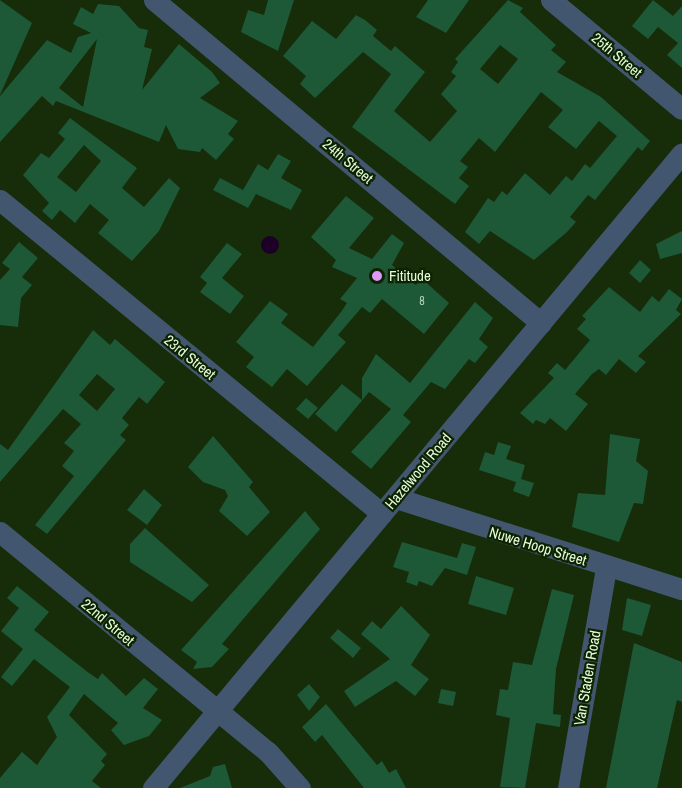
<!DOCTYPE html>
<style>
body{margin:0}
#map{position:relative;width:682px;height:788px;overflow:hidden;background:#172c09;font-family:"Archivo Narrow",sans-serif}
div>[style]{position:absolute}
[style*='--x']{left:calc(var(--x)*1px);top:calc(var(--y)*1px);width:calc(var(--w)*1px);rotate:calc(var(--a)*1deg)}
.water>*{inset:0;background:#1c0027}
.round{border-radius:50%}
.building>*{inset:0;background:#1d5837}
.minor>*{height:21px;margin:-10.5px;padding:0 10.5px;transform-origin:10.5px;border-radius:10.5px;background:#43566f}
.dots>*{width:16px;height:16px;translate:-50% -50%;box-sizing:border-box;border:3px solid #0d2201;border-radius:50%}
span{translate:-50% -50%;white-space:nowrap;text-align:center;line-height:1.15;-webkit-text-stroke:4.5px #0d2201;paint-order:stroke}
.number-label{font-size:12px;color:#b2d2b0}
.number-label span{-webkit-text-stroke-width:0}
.street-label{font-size:15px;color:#e4fbd8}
.poi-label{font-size:15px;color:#e4fbd8}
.left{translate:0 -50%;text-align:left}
</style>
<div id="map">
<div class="water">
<div class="round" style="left:261px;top:236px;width:18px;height:18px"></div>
</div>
<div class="building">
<div style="clip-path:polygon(0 0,32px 23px,0 95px)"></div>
<div style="clip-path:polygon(268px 0,294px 0,278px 51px,241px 32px,248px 10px,264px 15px)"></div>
<div style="clip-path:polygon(428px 0,469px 0,446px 33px,416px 17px)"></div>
<div style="clip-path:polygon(evenodd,508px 0,523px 8px,520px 12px,556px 45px,551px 50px,566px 62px,557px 72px,601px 97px,650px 141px,642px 151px,638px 147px,595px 200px,588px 195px,570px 217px,576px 222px,567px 232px,534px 260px,490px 231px,479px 244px,465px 232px,488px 198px,494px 202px,502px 191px,507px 195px,525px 173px,550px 195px,566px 176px,572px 181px,585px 164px,590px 168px,617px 136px,599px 121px,576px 149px,548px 127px,563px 110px,541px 92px,495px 152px,479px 138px,460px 161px,468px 167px,459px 178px,469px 186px,455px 204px,352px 127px,391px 74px,363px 52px,315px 98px,300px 84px,306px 76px,283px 56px,312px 21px,336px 39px,356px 15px,365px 20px,377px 30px,373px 36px,391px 51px,395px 46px,425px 72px,394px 111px,430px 142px,457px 111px,441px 94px,456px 76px,451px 72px,458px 62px,455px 59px,508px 0,500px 45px,518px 59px,498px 84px,480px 69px,500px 45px)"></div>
<div style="clip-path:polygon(653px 0,673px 16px,682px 6px,682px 68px,667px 55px,678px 43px,658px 27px,648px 39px,632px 26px)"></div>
<div style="clip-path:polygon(evenodd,98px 4px,119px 6px,139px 28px,148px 30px,144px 47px,152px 49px,142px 90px,179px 44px,212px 72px,220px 83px,200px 98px,238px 121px,228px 134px,234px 139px,216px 160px,202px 148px,200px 152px,178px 149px,166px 125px,159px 142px,56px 101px,53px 106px,42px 96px,0 142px,0 96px,47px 40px,71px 53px,78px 37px,91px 33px,73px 24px,81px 7px,93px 14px,98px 4px,97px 39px,83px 107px,59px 88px,97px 39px)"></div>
<div style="clip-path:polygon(evenodd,70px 118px,137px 168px,122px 188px,144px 207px,169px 178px,180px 188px,159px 231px,132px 261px,98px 233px,109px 220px,90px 204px,75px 223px,60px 210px,52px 220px,42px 211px,49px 203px,23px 175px,41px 153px,49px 158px,65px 139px,58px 133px,70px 118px,84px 145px,101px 161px,76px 192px,57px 177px,84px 145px)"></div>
<div style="clip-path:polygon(278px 154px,291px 161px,281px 178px,302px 190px,291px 210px,256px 194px,248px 208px,213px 190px,220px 178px,243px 190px,258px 164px,268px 170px)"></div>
<div style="clip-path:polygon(346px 196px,374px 218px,349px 248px,372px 259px,392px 234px,404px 243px,392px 265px,416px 285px,421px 278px,449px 303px,424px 334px,382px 299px,370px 313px,362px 307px,338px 335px,346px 342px,307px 386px,287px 369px,272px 387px,246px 367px,254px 357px,236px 342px,270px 301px,288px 314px,281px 323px,313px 347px,341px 312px,347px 303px,340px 299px,357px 278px,332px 267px,336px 260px,311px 237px)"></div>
<div style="clip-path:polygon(682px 231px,682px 253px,660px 259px,656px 244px)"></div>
<div style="clip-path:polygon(19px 242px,38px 258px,22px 277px,32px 285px,21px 298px,18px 327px,0 325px,0 280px,10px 269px,2px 263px)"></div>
<div style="clip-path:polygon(227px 243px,242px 254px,222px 278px,244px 296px,230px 314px,200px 292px,207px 283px,200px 277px)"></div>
<div style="clip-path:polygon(640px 260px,651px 270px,640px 283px,629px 273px)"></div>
<div style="clip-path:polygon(609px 287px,640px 312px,652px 296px,659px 302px,669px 289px,682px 299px,676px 310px,681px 314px,638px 356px,646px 362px,636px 373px,619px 359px,606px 375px,599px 369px,592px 374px,575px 394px,588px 404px,566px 431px,550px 418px,545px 424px,536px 420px,533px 424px,520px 413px,554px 378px,548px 373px,557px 363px,565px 370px,590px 340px,577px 329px,586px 319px,582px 316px)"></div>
<div style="clip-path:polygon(475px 302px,493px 318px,479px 339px,488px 347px,475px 363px,469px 359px,445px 389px,431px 382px,403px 415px,411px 422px,371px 469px,351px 452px,391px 409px,369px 392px,336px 432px,315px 414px,342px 384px,362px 400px,362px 378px,376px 354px,410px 383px)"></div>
<div style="clip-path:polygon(evenodd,93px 330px,110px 345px,115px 339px,165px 382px,147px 404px,139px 397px,122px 418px,129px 425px,120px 435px,126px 440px,47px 534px,35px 525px,74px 476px,62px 466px,74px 451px,64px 443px,81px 424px,63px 409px,0 482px,0 444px,8px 450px,93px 330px,97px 374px,115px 389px,97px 411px,79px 395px,97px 374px)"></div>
<div style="clip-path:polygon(306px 398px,318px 408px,308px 419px,296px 409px)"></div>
<div style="clip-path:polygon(610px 434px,640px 439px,636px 461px,648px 471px,643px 504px,634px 503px,619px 542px,572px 527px,578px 493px,605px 495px)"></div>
<div style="clip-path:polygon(213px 436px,253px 482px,249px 487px,270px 512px,247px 536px,219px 511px,228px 496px,225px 490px,203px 482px,188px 467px)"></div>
<div style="clip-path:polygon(498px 442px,511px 446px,506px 459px,525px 465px,521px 479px,534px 483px,529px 497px,513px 491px,516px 482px,479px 470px,485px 452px,494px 455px)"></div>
<div style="clip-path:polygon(144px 489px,162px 505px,147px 525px,127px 510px)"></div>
<div style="clip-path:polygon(305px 511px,320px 529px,222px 644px,229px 649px,212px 667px,193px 669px,197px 662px,181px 650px)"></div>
<div style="clip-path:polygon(145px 528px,209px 585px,192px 602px,130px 562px,130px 544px)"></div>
<div style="clip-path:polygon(402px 542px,457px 558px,462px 543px,476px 547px,467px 575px,445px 568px,432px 586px,419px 581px,417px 586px,406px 582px,409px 572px,393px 567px)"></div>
<div style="clip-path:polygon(476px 576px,514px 588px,506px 615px,468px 604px)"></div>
<div style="clip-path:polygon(17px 586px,49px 612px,34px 630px,89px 673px,98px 679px,102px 673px,126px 696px,144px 678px,158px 689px,143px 708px,162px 720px,149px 736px,124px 745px,111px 730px,118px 723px,84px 694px,69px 715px,107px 754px,101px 761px,105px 765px,92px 781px,101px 788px,0 788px,0 778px,22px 752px,37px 765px,57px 737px,47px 717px,70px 687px,34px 659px,12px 686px,1px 677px,23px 649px,1px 631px,19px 608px,7px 598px)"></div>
<div style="clip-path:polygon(552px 589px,574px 595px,556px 669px,553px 714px,561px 715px,560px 727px,536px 723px,525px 788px,500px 787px,510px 718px,496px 715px,500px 689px,508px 690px,513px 662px,532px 665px)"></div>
<div style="clip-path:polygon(627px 598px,651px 605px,642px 636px,622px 630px)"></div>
<div style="clip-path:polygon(401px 606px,430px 635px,411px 665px,429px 679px,415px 696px,396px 681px,355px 707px,344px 691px,390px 659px,361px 634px,372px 621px,381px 629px)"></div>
<div style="clip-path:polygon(338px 629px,361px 648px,353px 658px,330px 638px)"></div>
<div style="clip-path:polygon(634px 643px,682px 662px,682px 702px,677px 700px,657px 788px,606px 788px)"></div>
<div style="clip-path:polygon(309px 684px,320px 697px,309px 711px,297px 695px)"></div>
<div style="clip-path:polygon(441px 689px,456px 692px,453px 706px,438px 703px)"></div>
<div style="clip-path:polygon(326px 704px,377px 765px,382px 761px,389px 773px,396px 769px,406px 788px,364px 788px,322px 735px,315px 742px,302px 727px)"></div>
<div style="clip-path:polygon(225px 764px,232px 788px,180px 788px,210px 776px,213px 767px)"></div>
</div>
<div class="minor">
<div style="--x:154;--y:0;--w:504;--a:39.85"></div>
<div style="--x:551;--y:0;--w:170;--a:39.8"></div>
<div style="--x:0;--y:200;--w:494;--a:39.4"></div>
<div style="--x:396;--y:498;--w:300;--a:17.7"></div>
<div style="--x:0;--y:532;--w:347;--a:39.4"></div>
<div style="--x:268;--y:752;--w:48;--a:48.4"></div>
<div style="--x:153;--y:788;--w:826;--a:-50.2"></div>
<div style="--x:568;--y:788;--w:224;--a:-80.2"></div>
</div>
<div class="dots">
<div style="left:377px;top:276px;background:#da9af6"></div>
</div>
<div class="number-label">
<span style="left:422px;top:302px">8</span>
</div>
<div class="street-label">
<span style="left:617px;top:55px;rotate:40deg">25th Street</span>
<span style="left:348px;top:161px;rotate:40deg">24th Street</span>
<span style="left:190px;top:357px;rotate:39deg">23rd Street</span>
<span style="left:418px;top:471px;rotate:-50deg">Hazelwood Road</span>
<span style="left:538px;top:546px;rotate:17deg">Nuwe Hoop Street</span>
<span style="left:108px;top:622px;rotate:40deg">22nd Street</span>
<span style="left:587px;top:678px;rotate:-80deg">Van Staden Road</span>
</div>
<div class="poi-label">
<span class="left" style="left:389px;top:276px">Fititude</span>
</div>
</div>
